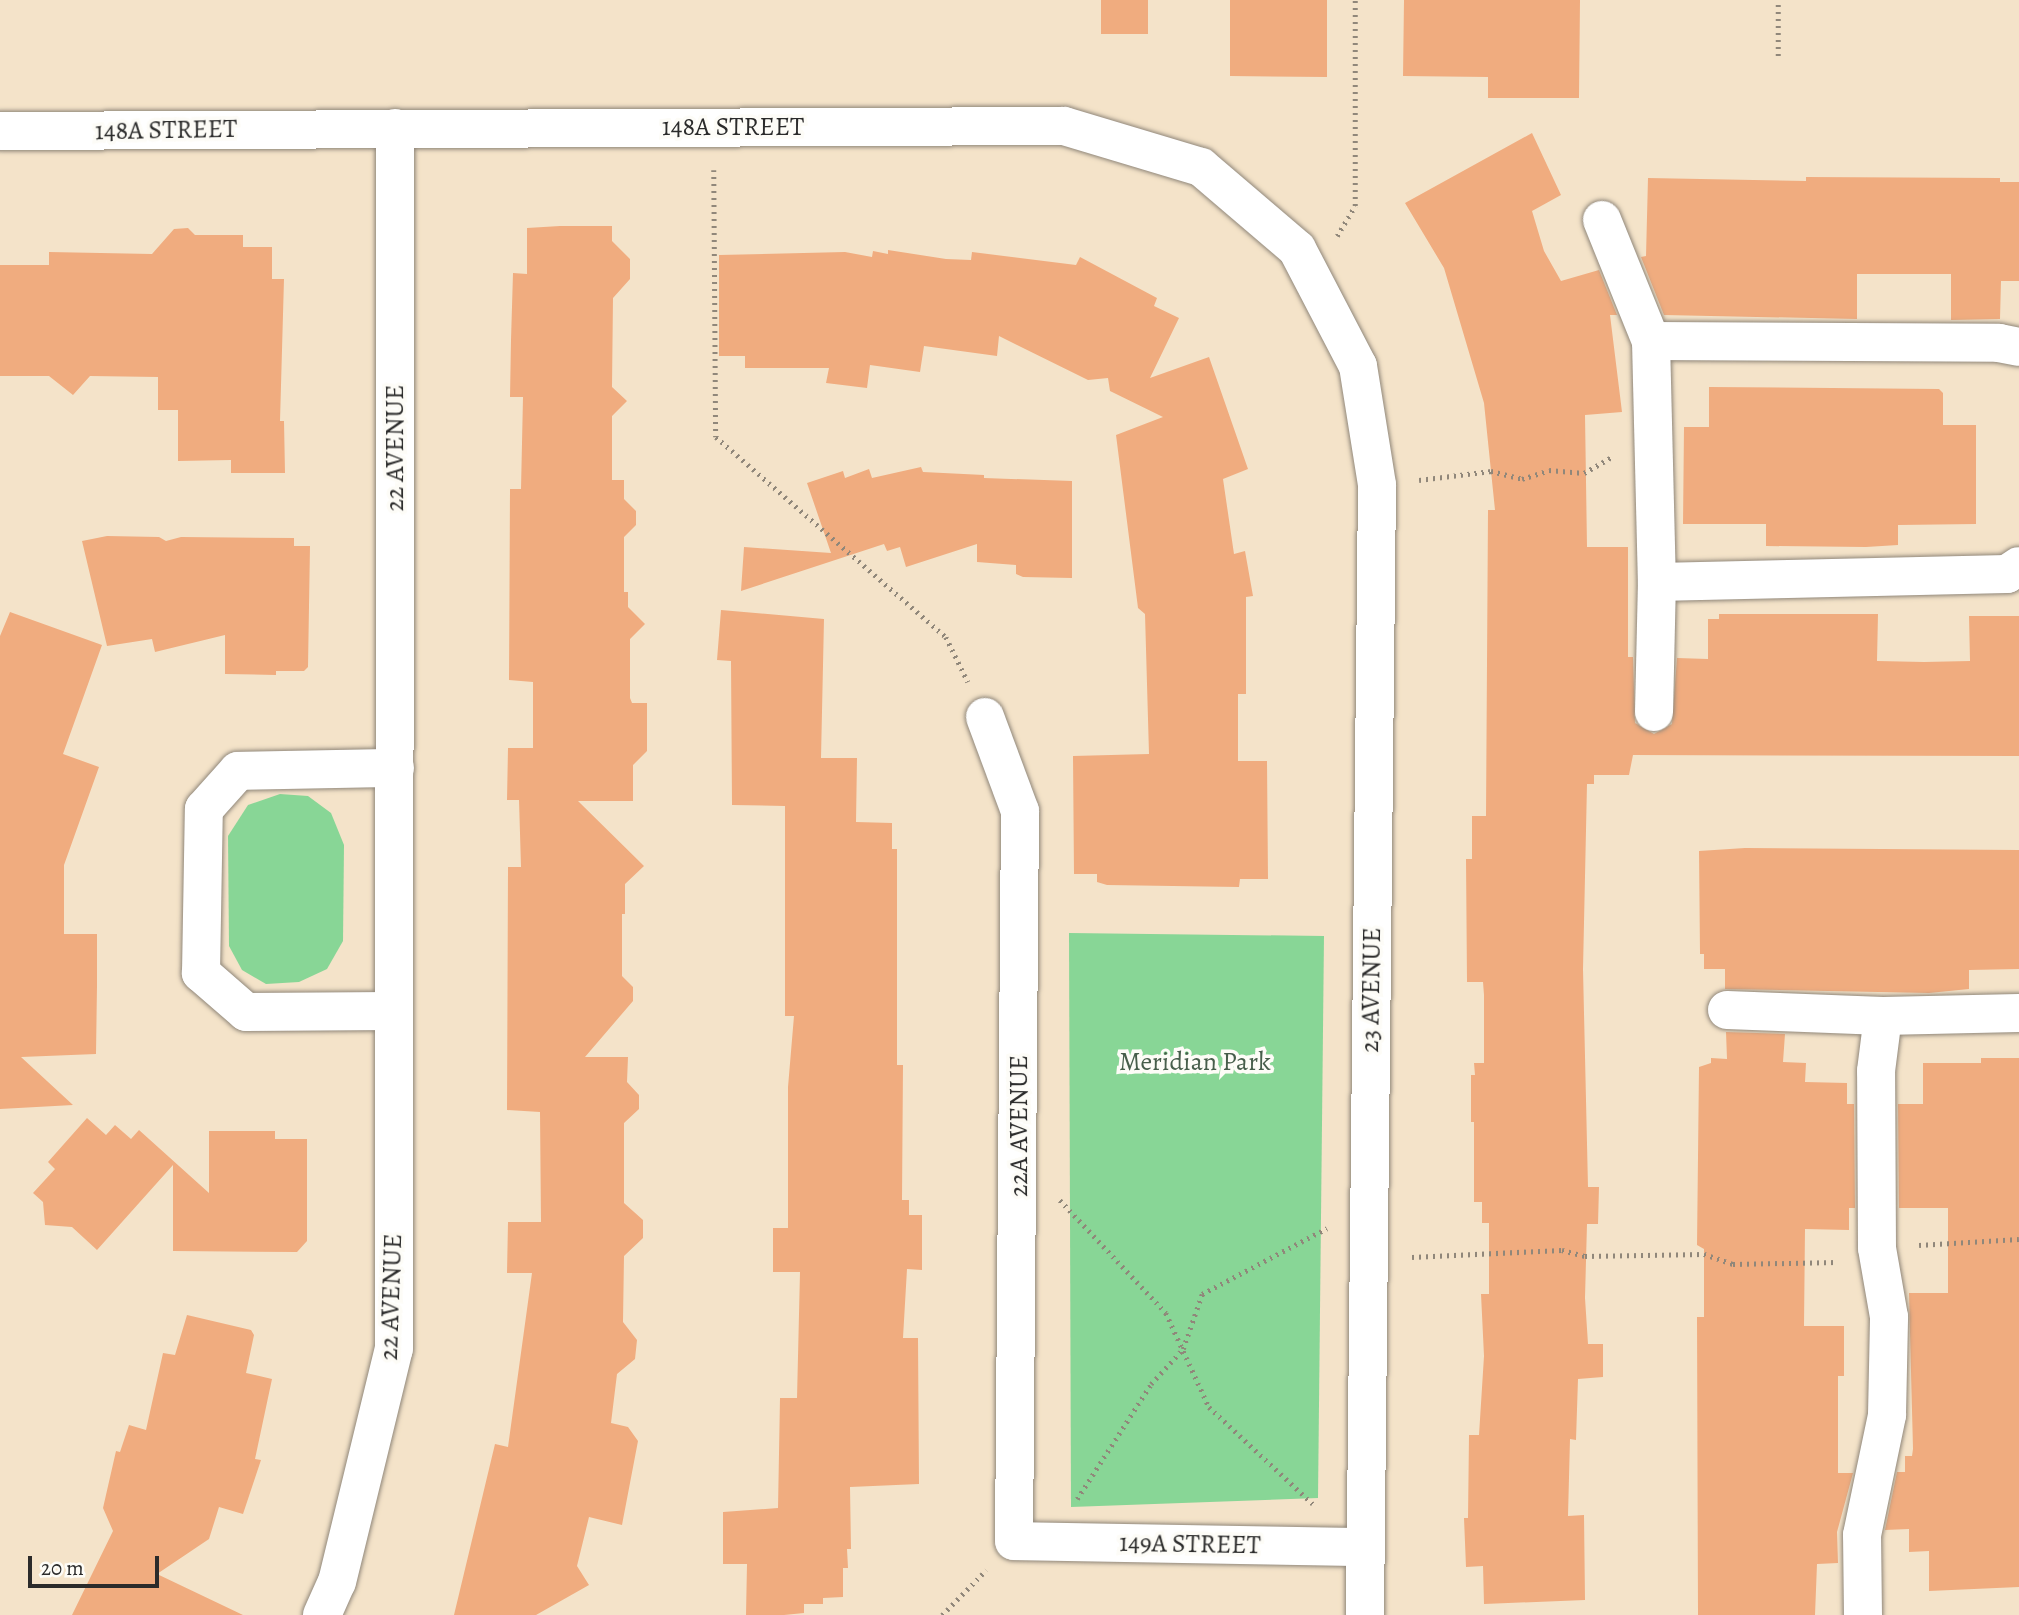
<!DOCTYPE html>
<style>
body{margin:0}
#map{position:relative;width:2019px;height:1615px;overflow:hidden;background:#f4e3c9;font-family:Alegreya,serif}
div>[style]{position:absolute}
[style*='--x']{left:calc(var(--x)*1px);top:calc(var(--y)*1px);width:calc(var(--w)*1px);rotate:calc(var(--a)*1deg)}
.green>*{inset:0;background:#88d696}
.building>*{inset:0;background:#f0ac7f}
.path>*{height:4.5px;margin-top:-2.25px;transform-origin:0;background:repeating-linear-gradient(90deg,#90877a 0 2px,transparent 0 7px)}
.roads{filter:drop-shadow(0 0 2px #90877a) drop-shadow(0 0 2px #90877a)}
.minor>*{height:38px;margin:-19px;padding:0 19px;transform-origin:19px;border-radius:19px;background:#fff}
span{translate:-50% -50%;white-space:nowrap;text-align:center;line-height:1.15;-webkit-text-stroke:7px #fdfcf7;paint-order:stroke}
.street-label{font-size:26px;color:#2b2b2b}
.park-label{font-size:26px;color:#475e4b}
.scale{position:absolute;left:28px;top:1556px;width:131px;height:32px;box-sizing:border-box;border:4px solid #2b2b2b;border-top:0;padding-left:9px;font-size:21px;line-height:24px;white-space:nowrap;color:#2b2b2b;-webkit-text-stroke:5px #fdfcf7;paint-order:stroke}
</style>
<div id="map">
<div class="green">
<div style="clip-path:polygon(280px 794px,308px 796px,331px 813px,344px 845px,343px 941px,327px 969px,299px 982px,266px 984px,242px 970px,229px 946px,228px 836px,248px 805px)"></div>
<div style="clip-path:polygon(1069px 933px,1324px 936px,1318px 1498px,1071px 1507px)"></div>
</div>
<div class="building">
<div style="clip-path:polygon(1101px 0,1148px 0,1148px 34px,1101px 34px)"></div>
<div style="clip-path:polygon(1230px 0,1327px 0,1327px 77px,1230px 76px)"></div>
<div style="clip-path:polygon(1404px 0,1580px 0,1579px 98px,1488px 98px,1488px 77px,1403px 76px)"></div>
<div style="clip-path:polygon(1532px 133px,1561px 195px,1532px 211px,1544px 251px,1561px 281px,1599px 270px,1617px 315px,1610px 315px,1622px 412px,1585px 415px,1587px 547px,1628px 547px,1628px 657px,1633px 657px,1635px 723px,1654px 734px,1672px 724px,1677px 658px,1708px 659px,1708px 619px,1719px 619px,1719px 614px,1878px 614px,1877px 661px,1924px 662px,1970px 661px,1969px 616px,2019px 616px,2019px 756px,1633px 755px,1629px 775px,1594px 775px,1594px 784px,1587px 784px,1583px 969px,1588px 1187px,1599px 1187px,1598px 1224px,1587px 1224px,1585px 1298px,1588px 1344px,1603px 1344px,1603px 1377px,1578px 1379px,1576px 1440px,1570px 1439px,1568px 1516px,1584px 1515px,1585px 1600px,1484px 1604px,1483px 1566px,1466px 1567px,1464px 1518px,1468px 1518px,1469px 1435px,1479px 1435px,1484px 1356px,1481px 1294px,1489px 1294px,1489px 1223px,1482px 1223px,1482px 1202px,1474px 1202px,1474px 1122px,1471px 1122px,1471px 1075px,1475px 1075px,1474px 1063px,1484px 1063px,1484px 995px,1483px 982px,1467px 982px,1466px 859px,1472px 859px,1472px 816px,1486px 816px,1488px 510px,1495px 510px,1484px 403px,1444px 268px,1405px 203px)"></div>
<div style="clip-path:polygon(1806px 177px,2000px 178px,2000px 182px,2019px 182px,2019px 281px,2001px 281px,2000px 319px,1951px 320px,1951px 274px,1857px 274px,1857px 319px,1664px 315px,1641px 257px,1646px 256px,1648px 178px,1806px 181px)"></div>
<div style="clip-path:polygon(560px 226px,612px 226px,612px 241px,630px 259px,630px 279px,613px 298px,612px 387px,627px 401px,612px 416px,612px 480px,624px 480px,624px 499px,636px 511px,636px 525px,624px 537px,624px 592px,628px 592px,628px 607px,645px 624px,630px 639px,630px 698px,632px 703px,647px 703px,647px 751px,633px 765px,633px 801px,578px 801px,644px 866px,625px 884px,625px 914px,622px 914px,622px 976px,633px 987px,633px 1001px,585px 1057px,628px 1057px,627px 1082px,639px 1095px,639px 1109px,624px 1123px,624px 1203px,643px 1220px,643px 1238px,624px 1256px,623px 1322px,637px 1340px,635px 1359px,617px 1374px,611px 1423px,628px 1427px,638px 1441px,622px 1525px,589px 1517px,577px 1566px,589px 1585px,536px 1615px,454px 1615px,495px 1444px,508px 1447px,532px 1273px,507px 1273px,508px 1222px,541px 1222px,540px 1112px,507px 1110px,508px 867px,521px 867px,519px 800px,507px 800px,508px 748px,533px 748px,533px 682px,509px 680px,510px 489px,521px 489px,523px 397px,510px 397px,511px 340px,513px 273px,527px 274px,527px 228px)"></div>
<div style="clip-path:polygon(188px 228px,195px 235px,243px 235px,243px 247px,272px 247px,272px 279px,284px 279px,280px 421px,284px 421px,285px 473px,231px 473px,231px 460px,178px 461px,178px 410px,158px 410px,158px 377px,90px 376px,73px 395px,49px 376px,0 376px,0 265px,49px 265px,49px 252px,152px 254px,174px 229px)"></div>
<div style="clip-path:polygon(888px 250px,946px 259px,971px 260px,972px 252px,1076px 265px,1080px 257px,1157px 298px,1154px 306px,1179px 318px,1150px 378px,1209px 357px,1248px 469px,1223px 479px,1234px 554px,1245px 551px,1253px 596px,1246px 597px,1246px 694px,1238px 694px,1238px 761px,1267px 761px,1268px 879px,1240px 879px,1239px 887px,1107px 885px,1097px 882px,1097px 874px,1074px 874px,1073px 756px,1149px 754px,1145px 614px,1138px 608px,1116px 435px,1163px 417px,1110px 391px,1108px 378px,1088px 380px,999px 336px,997px 356px,924px 346px,920px 372px,870px 365px,867px 388px,826px 383px,829px 368px,745px 368px,745px 356px,719px 356px,719px 255px,845px 252px,872px 257px,873px 251px,888px 254px)"></div>
<div style="clip-path:polygon(1709px 387px,1939px 389px,1943px 393px,1943px 425px,1976px 425px,1976px 524px,1898px 525px,1898px 545px,1866px 547px,1766px 546px,1766px 524px,1683px 524px,1684px 427px,1709px 427px)"></div>
<div style="clip-path:polygon(921px 467px,923px 472px,984px 475px,984px 478px,1072px 481px,1072px 578px,1023px 577px,1016px 574px,1016px 565px,977px 562px,977px 544px,906px 567px,900px 547px,887px 551px,884px 544px,741px 591px,744px 547px,831px 553px,807px 483px,843px 471px,845px 478px,869px 469px,872px 478px)"></div>
<div style="clip-path:polygon(107px 536px,159px 537px,166px 541px,181px 537px,294px 538px,294px 546px,310px 546px,308px 667px,304px 671px,276px 671px,276px 675px,225px 674px,225px 635px,155px 652px,152px 639px,107px 646px,82px 541px)"></div>
<div style="clip-path:polygon(721px 610px,824px 619px,821px 758px,857px 758px,856px 822px,892px 823px,892px 849px,897px 849px,897px 1065px,903px 1065px,902px 1200px,909px 1200px,909px 1215px,922px 1215px,922px 1270px,907px 1269px,903px 1338px,918px 1338px,919px 1484px,850px 1487px,851px 1549px,847px 1549px,848px 1568px,843px 1568px,843px 1597px,823px 1598px,823px 1604px,804px 1604px,804px 1613px,784px 1615px,746px 1615px,747px 1564px,723px 1564px,723px 1512px,778px 1508px,780px 1398px,797px 1398px,800px 1272px,773px 1272px,773px 1228px,788px 1228px,788px 1087px,794px 1016px,785px 1016px,785px 806px,732px 805px,731px 661px,717px 660px)"></div>
<div style="clip-path:polygon(10px 612px,102px 645px,63px 754px,99px 767px,64px 865px,64px 934px,97px 934px,97px 986px,96px 1054px,21px 1057px,73px 1105px,0 1109px,0 636px)"></div>
<div style="clip-path:polygon(1745px 848px,2019px 850px,2019px 969px,1969px 970px,1969px 989px,1929px 993px,1725px 989px,1725px 969px,1704px 969px,1704px 954px,1700px 954px,1699px 851px)"></div>
<div style="clip-path:polygon(1726px 1032px,1785px 1034px,1783px 1062px,1806px 1063px,1805px 1082px,1847px 1083px,1847px 1104px,1854px 1104px,1855px 1208px,1849px 1208px,1849px 1230px,1805px 1229px,1804px 1326px,1844px 1326px,1844px 1376px,1838px 1376px,1838px 1473px,1853px 1473px,1837px 1532px,1838px 1563px,1817px 1564px,1815px 1615px,1698px 1615px,1697px 1317px,1704px 1317px,1704px 1249px,1697px 1245px,1699px 1067px,1711px 1063px,1711px 1058px,1727px 1059px)"></div>
<div style="clip-path:polygon(1981px 1058px,2019px 1058px,2019px 1587px,1929px 1591px,1929px 1551px,1909px 1552px,1909px 1529px,1885px 1530px,1897px 1472px,1905px 1472px,1905px 1456px,1912px 1456px,1913px 1449px,1909px 1293px,1948px 1293px,1948px 1208px,1899px 1208px,1898px 1104px,1923px 1104px,1923px 1063px,1981px 1063px)"></div>
<div style="clip-path:polygon(87px 1118px,106px 1135px,115px 1125px,131px 1139px,139px 1130px,209px 1193px,209px 1131px,275px 1131px,275px 1139px,307px 1139px,307px 1241px,297px 1252px,173px 1251px,173px 1165px,97px 1250px,72px 1227px,45px 1225px,43px 1202px,33px 1193px,55px 1169px,48px 1162px)"></div>
<div style="clip-path:polygon(187px 1315px,251px 1330px,254px 1335px,246px 1373px,272px 1379px,255px 1459px,261px 1460px,243px 1514px,219px 1507px,209px 1539px,157px 1574px,243px 1615px,72px 1615px,113px 1531px,103px 1508px,116px 1451px,120px 1452px,129px 1425px,146px 1430px,163px 1353px,175px 1355px)"></div>
</div>
<div class="path">
<div style="--x:1778;--y:56;--w:56;--a:-90"></div>
<div style="--x:714;--y:170;--w:267;--a:89.6"></div>
<div style="--x:716;--y:437;--w:305;--a:41"></div>
<div style="--x:946;--y:637;--w:50;--a:63.9"></div>
<div style="--x:1337;--y:236;--w:35;--a:-59"></div>
<div style="--x:1355;--y:206;--w:206;--a:-90"></div>
<div style="--x:1419;--y:480;--w:73;--a:-7.1"></div>
<div style="--x:1491;--y:471;--w:32;--a:14"></div>
<div style="--x:1522;--y:479;--w:28;--a:-18"></div>
<div style="--x:1549;--y:470;--w:35;--a:5"></div>
<div style="--x:1584;--y:473;--w:34;--a:-30"></div>
<div style="--x:1060;--y:1200;--w:155;--a:46.8"></div>
<div style="--x:1166;--y:1313;--w:103;--a:65.4"></div>
<div style="--x:1209;--y:1407;--w:142;--a:43"></div>
<div style="--x:1919;--y:1245;--w:100;--a:-3.4"></div>
<div style="--x:1412;--y:1257;--w:150;--a:-2.7"></div>
<div style="--x:1562;--y:1250;--w:24;--a:15"></div>
<div style="--x:1585;--y:1256;--w:119;--a:-1"></div>
<div style="--x:1704;--y:1254;--w:31;--a:19"></div>
<div style="--x:1733;--y:1264;--w:104;--a:-1.1"></div>
<div style="--x:1077;--y:1499;--w:137;--a:-57.2"></div>
<div style="--x:1151;--y:1384;--w:47;--a:-47.6"></div>
<div style="--x:1183;--y:1349;--w:58;--a:-70.9"></div>
<div style="--x:1202;--y:1294;--w:141;--a:-27.8"></div>
<div style="--x:942;--y:1615;--w:63;--a:-45.6"></div>
</div>
<div class="roads">
<div class="minor">
<div style="--x:0;--y:131;--w:1064;--a:-0.27"></div>
<div style="--x:1064;--y:126;--w:143;--a:16.7"></div>
<div style="--x:1201;--y:167;--w:126;--a:40.5"></div>
<div style="--x:1297;--y:249;--w:132;--a:62.5"></div>
<div style="--x:1358;--y:366;--w:121;--a:80.9"></div>
<div style="--x:1377;--y:485;--w:1130;--a:90.61"></div>
<div style="--x:1602;--y:220;--w:131;--a:68"></div>
<div style="--x:1651;--y:341;--w:241;--a:88.6"></div>
<div style="--x:1657;--y:582;--w:350;--a:-1.3"></div>
<div style="--x:2007;--y:574;--w:14;--a:-34"></div>
<div style="--x:1651;--y:341;--w:348;--a:0.3"></div>
<div style="--x:1999;--y:343;--w:20;--a:11"></div>
<div style="--x:1654;--y:712;--w:130;--a:-88.7"></div>
<div style="--x:985;--y:717;--w:100;--a:69.6"></div>
<div style="--x:1020;--y:811;--w:730;--a:90.47"></div>
<div style="--x:1014;--y:1541;--w:351;--a:1"></div>
<div style="--x:1727;--y:1010;--w:156;--a:2.2"></div>
<div style="--x:1883;--y:1016;--w:136;--a:-1.3"></div>
<div style="--x:391;--y:1011;--w:145;--a:179.6"></div>
<div style="--x:246;--y:1012;--w:60;--a:-139.1"></div>
<div style="--x:201;--y:973;--w:164;--a:-89"></div>
<div style="--x:204;--y:809;--w:51;--a:-48.2"></div>
<div style="--x:238;--y:771;--w:157;--a:-1.1"></div>
<div style="--x:322;--y:1615;--w:36;--a:-66"></div>
<div style="--x:337;--y:1582;--w:240;--a:-76.3"></div>
<div style="--x:394;--y:1349;--w:1221;--a:-89.95"></div>
<div style="--x:1863;--y:1615;--w:80;--a:-90.7"></div>
<div style="--x:1862;--y:1535;--w:123;--a:-78.2"></div>
<div style="--x:1887;--y:1415;--w:98;--a:-88.8"></div>
<div style="--x:1889;--y:1317;--w:70;--a:-99.9"></div>
<div style="--x:1877;--y:1248;--w:177;--a:-90.3"></div>
<div style="--x:1876;--y:1071;--w:55;--a:-82.7"></div>
</div>
</div>
<div class="street-label">
<span style="left:733px;top:127px">148A STREET</span>
<span style="left:166px;top:130px;rotate:-1deg">148A STREET</span>
<span style="left:395px;top:448px;rotate:-90deg">22 AVENUE</span>
<span style="left:1371px;top:990px;rotate:-89deg">23 AVENUE</span>
<span style="left:1019px;top:1126px;rotate:-90deg">22A AVENUE</span>
<span style="left:391px;top:1297px;rotate:-88deg">22 AVENUE</span>
<span style="left:1190px;top:1544px;rotate:1deg">149A STREET</span>
</div>
<div class="park-label">
<span style="left:1195px;top:1062px">Meridian Park</span>
</div>
<div class="scale">20 m</div>
</div>
